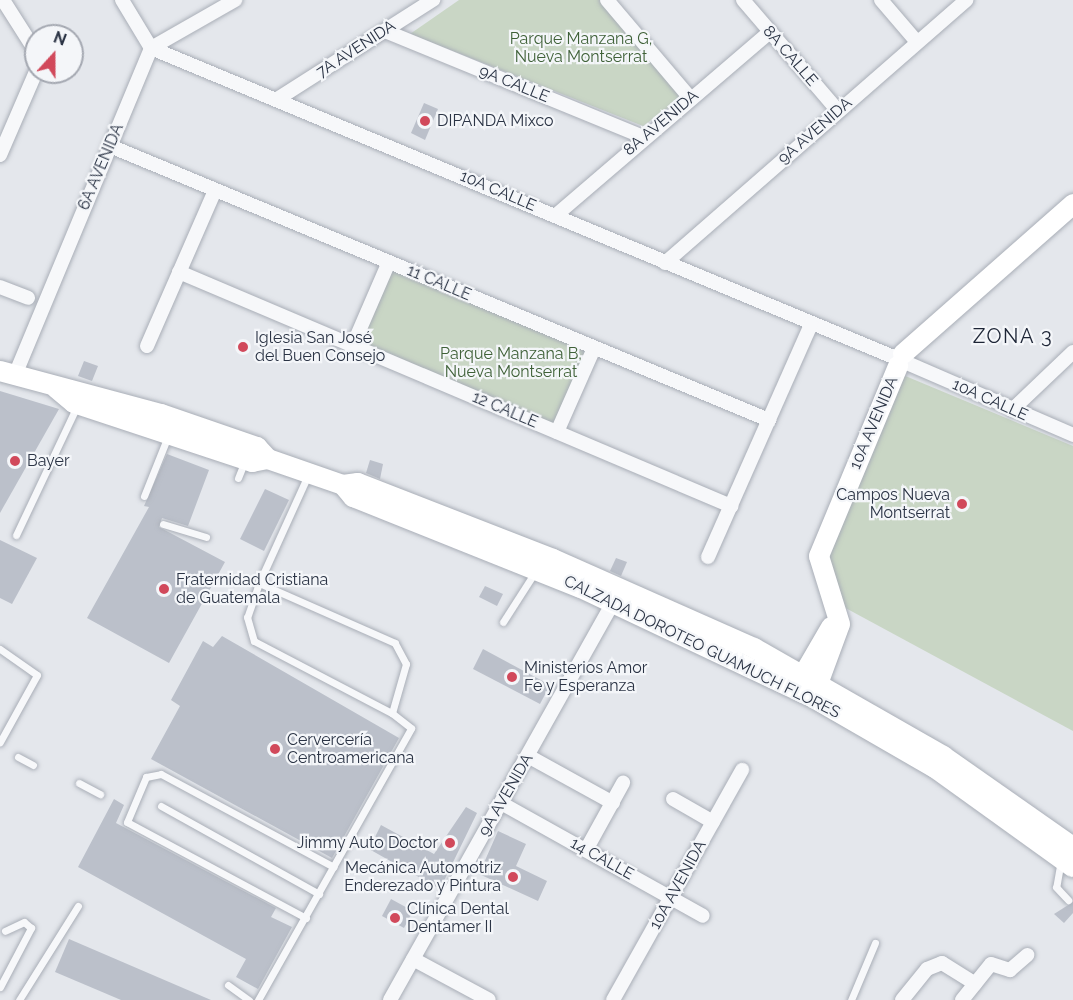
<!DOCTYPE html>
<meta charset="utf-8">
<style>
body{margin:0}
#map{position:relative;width:1073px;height:1000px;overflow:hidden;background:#e4e7ec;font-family:Raleway,sans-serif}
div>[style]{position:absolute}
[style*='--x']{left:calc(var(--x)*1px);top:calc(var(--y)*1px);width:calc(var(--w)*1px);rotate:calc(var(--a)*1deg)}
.green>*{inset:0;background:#c9d6c5}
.building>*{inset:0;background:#bbc0ca}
.roads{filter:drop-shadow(0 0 2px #a9aeb7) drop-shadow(0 0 2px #a9aeb7)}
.lane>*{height:7px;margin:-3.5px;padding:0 3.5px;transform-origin:3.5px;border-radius:3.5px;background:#f7f8fa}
.street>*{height:14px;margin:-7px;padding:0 7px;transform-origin:7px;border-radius:7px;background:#f7f8fa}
.secondary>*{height:20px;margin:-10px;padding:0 10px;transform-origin:10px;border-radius:10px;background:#fff}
.dots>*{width:16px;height:16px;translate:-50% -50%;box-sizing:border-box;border:3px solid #f4f6f9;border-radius:50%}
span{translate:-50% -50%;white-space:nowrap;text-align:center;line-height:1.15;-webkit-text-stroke:4.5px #f4f6f9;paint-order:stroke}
.park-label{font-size:16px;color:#3f6138}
.street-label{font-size:16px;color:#2b3445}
.poi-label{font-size:16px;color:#2b3445}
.left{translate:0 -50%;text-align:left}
.right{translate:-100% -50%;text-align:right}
.quarter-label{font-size:20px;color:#1d2536;letter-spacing:1.5px}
.north{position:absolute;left:24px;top:24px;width:60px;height:60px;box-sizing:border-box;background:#f4f6f9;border:2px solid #a4a8b1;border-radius:50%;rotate:21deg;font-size:16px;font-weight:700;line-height:24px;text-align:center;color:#2b3445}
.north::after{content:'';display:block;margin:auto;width:21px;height:27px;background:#d1495b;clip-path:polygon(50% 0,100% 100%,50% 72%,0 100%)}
</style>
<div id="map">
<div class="green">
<div style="clip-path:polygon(459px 0,602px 0,686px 95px,643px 126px,410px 34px)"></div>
<div style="clip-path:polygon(391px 267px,590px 350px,556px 428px,359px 343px)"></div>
<div style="clip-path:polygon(903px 375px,1073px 446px,1073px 731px,840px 605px,827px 562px)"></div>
</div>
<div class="building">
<div style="clip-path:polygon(424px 103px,438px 109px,425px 140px,411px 133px)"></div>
<div style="clip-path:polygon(84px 361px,98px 366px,92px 381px,78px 376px)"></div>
<div style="clip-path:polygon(0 391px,59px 409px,0 513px)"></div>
<div style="clip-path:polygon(167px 454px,209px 470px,188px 526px,162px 518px,159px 527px,225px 562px,169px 663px,87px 618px,149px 507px,144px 506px)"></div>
<div style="clip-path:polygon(370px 460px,383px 464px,380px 479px,366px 473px)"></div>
<div style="clip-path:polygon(265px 489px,289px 500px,264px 551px,240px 539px)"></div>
<div style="clip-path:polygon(0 540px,37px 558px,12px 604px,0 598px)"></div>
<div style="clip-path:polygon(616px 558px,627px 562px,621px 576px,610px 571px)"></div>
<div style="clip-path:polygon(485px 586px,503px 594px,497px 606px,479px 597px)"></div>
<div style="clip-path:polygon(222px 636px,399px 738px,332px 858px,151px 759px,180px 706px,171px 700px,203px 641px,213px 647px)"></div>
<div style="clip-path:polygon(483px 649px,550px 685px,540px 704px,473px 669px)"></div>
<div style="clip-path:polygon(114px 799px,124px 805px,116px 823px,276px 908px,271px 917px,292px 927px,258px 989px,236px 977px,246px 959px,78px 867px)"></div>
<div style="clip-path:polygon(466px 807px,477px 813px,440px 889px,369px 849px,381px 825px,434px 854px)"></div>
<div style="clip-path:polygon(498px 831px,526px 844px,516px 866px,547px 881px,538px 901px,479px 874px)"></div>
<div style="clip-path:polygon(391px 899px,413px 911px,404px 928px,382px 916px)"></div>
<div style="clip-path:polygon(1073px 902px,1073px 913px,1064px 923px,1054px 914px)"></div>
<div style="clip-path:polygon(69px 939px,211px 1000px,121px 1000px,55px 972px)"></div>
</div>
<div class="roads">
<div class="lane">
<div style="--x:238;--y:478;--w:18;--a:-68"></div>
<div style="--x:144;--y:496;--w:65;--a:-68.2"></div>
<div style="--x:163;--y:524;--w:45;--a:16.8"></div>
<div style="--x:16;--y:535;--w:143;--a:-64.7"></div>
<div style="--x:259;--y:583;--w:36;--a:109"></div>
<div style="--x:247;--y:617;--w:25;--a:74"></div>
<div style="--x:254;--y:641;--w:156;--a:27.6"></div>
<div style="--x:503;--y:622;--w:59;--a:-57.4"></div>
<div style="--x:0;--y:649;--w:45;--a:35.1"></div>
<div style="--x:37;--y:675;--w:77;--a:118.9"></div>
<div style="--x:18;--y:757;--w:17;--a:28"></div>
<div style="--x:79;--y:783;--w:24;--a:28"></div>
<div style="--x:161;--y:806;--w:181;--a:29.1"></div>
<div style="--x:1061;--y:860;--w:27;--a:100"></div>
<div style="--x:1056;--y:887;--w:18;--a:47"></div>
<div style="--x:306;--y:918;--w:203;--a:-151.8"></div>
<div style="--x:127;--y:822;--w:49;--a:-67.1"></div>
<div style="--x:146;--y:777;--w:15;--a:-11"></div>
<div style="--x:161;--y:774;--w:196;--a:28.3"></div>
<div style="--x:228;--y:985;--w:26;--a:36"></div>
<div style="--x:0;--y:987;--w:67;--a:-62.3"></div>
<div style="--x:31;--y:928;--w:9;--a:-139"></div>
<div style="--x:24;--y:922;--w:21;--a:155"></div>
<div style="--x:19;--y:1000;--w:111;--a:-57.9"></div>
<div style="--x:258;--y:1000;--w:312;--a:-60.6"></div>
<div style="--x:411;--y:728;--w:24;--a:-142"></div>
<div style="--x:392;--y:713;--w:51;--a:-74.1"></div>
<div style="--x:406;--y:664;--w:24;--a:-118"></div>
<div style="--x:395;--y:643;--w:149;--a:-156.2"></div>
<div style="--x:259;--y:583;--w:119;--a:-65.6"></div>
<div style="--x:851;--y:1000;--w:62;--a:-67.2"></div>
</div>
<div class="street">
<div style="--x:3;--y:0;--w:62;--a:57.6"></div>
<div style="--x:122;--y:0;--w:56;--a:58.9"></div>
<div style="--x:151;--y:48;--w:807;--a:22.59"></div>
<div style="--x:607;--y:0;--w:128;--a:49.7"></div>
<div style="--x:743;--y:0;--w:146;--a:49.4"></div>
<div style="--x:881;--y:0;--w:55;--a:49.4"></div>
<div style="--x:385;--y:31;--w:279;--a:22.3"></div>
<div style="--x:279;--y:98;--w:183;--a:-32.5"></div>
<div style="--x:110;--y:146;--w:714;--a:22.58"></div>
<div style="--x:0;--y:155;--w:90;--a:-66.6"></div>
<div style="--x:555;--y:216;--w:283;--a:-40.6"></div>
<div style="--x:665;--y:263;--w:400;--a:-41.1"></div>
<div style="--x:179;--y:272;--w:600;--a:22.97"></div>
<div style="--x:0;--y:287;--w:30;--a:21"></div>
<div style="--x:353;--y:345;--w:90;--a:-66.6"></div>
<div style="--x:147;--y:346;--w:170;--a:-66.4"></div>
<div style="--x:907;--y:363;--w:181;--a:23.4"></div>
<div style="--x:15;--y:375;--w:354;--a:-67.4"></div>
<div style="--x:151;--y:48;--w:97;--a:-29.7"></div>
<div style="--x:1012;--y:410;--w:84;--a:-43.6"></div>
<div style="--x:557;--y:432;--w:92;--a:-66.2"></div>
<div style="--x:708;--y:557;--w:254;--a:-66.1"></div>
<div style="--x:528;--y:756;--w:97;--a:28.9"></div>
<div style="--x:673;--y:799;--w:46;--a:29.9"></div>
<div style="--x:501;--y:803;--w:231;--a:29.2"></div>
<div style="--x:586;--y:850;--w:77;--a:-61.1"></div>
<div style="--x:413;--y:959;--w:86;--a:28.3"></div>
<div style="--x:390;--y:1000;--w:463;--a:-60.7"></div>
<div style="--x:613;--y:1000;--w:264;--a:-60.7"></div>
<div style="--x:902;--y:1000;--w:40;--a:-51"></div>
<div style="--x:927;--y:969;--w:16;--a:-22"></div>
<div style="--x:942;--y:963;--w:39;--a:32"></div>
<div style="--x:962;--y:1000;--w:46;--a:-51.1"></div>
<div style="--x:991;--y:964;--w:20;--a:18"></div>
<div style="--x:1010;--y:970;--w:23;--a:-41"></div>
</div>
<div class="secondary">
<div style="--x:903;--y:354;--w:227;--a:-41.4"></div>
<div style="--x:0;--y:371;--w:167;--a:15"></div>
<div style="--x:161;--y:414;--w:102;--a:19"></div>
<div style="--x:257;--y:447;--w:16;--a:47"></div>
<div style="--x:56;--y:388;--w:23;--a:40"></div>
<div style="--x:74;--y:403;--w:188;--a:18.3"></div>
<div style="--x:252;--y:462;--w:16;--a:-11"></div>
<div style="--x:268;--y:459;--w:79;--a:19.1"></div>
<div style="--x:343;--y:485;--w:15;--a:-8"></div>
<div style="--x:358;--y:483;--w:209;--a:21.3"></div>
<div style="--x:553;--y:559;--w:220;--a:23.9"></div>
<div style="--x:754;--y:648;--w:218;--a:29.7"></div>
<div style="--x:943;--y:756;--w:159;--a:35"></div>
<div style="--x:343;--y:485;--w:16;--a:50"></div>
<div style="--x:353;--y:497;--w:245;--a:21.8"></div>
<div style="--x:581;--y:588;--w:255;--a:25.3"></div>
<div style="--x:812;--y:697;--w:142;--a:30"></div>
<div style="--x:935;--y:768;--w:170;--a:35.7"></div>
<div style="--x:798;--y:684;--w:66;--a:-59.9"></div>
<div style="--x:815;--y:692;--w:72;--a:-69.8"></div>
<div style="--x:840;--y:624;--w:71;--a:-107.2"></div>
<div style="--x:819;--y:556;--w:206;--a:-67.4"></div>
</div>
</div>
<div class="dots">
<div style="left:425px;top:121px;background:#d1495b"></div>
<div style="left:243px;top:347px;background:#d1495b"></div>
<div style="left:15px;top:461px;background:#d1495b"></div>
<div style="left:962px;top:504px;background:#d1495b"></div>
<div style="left:164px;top:589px;background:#d1495b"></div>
<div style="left:512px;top:677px;background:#d1495b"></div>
<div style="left:275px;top:749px;background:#d1495b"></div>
<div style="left:450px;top:843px;background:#d1495b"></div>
<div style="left:513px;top:877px;background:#d1495b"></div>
<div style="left:395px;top:918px;background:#d1495b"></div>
</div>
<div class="park-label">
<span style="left:581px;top:48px">Parque Manzana G,<br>Nueva Montserrat</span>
<span style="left:511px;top:363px">Parque Manzana B,<br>Nueva Montserrat</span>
</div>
<div class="street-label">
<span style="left:356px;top:49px;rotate:-33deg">7A AVENIDA</span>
<span style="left:790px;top:56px;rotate:49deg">8A CALLE</span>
<span style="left:514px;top:84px;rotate:22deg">9A CALLE</span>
<span style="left:661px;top:123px;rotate:-40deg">8A AVENIDA</span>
<span style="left:815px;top:131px;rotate:-41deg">9A AVENIDA</span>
<span style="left:101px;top:167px;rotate:-67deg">6A AVENIDA</span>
<span style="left:498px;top:191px;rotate:23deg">10A CALLE</span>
<span style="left:439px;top:283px;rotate:23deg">11 CALLE</span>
<span style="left:990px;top:400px;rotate:24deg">10A CALLE</span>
<span style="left:505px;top:410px;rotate:23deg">12 CALLE</span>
<span style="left:874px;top:423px;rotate:-67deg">10A AVENIDA</span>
<span style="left:702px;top:647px;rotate:26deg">CALZADA DOROTEO GUAMUCH FLORES</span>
<span style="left:506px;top:795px;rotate:-60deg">9A AVENIDA</span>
<span style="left:602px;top:859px;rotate:29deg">14 CALLE</span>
<span style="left:678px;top:885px;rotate:-61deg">10A AVENIDA</span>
</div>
<div class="poi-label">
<span class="left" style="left:437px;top:121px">DIPANDA Mixco</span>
<span class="left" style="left:255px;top:347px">Iglesia San José<br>del Buen Consejo</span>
<span class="left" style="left:27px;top:461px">Bayer</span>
<span class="right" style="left:950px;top:504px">Campos Nueva<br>Montserrat</span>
<span class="left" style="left:176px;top:589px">Fraternidad Cristiana<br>de Guatemala</span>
<span class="left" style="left:524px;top:677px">Ministerios Amor<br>Fe y Esperanza</span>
<span class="left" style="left:287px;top:749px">Cervercería<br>Centroamericana</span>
<span class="right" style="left:438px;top:843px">Jimmy Auto Doctor</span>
<span class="right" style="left:501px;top:877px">Mecánica Automotriz<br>Enderezado y Pintura</span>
<span class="left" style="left:407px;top:918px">Clínica Dental<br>Dentamer II</span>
</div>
<div class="quarter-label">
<span style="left:1013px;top:336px">ZONA 3</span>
</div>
<div class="north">N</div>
</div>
